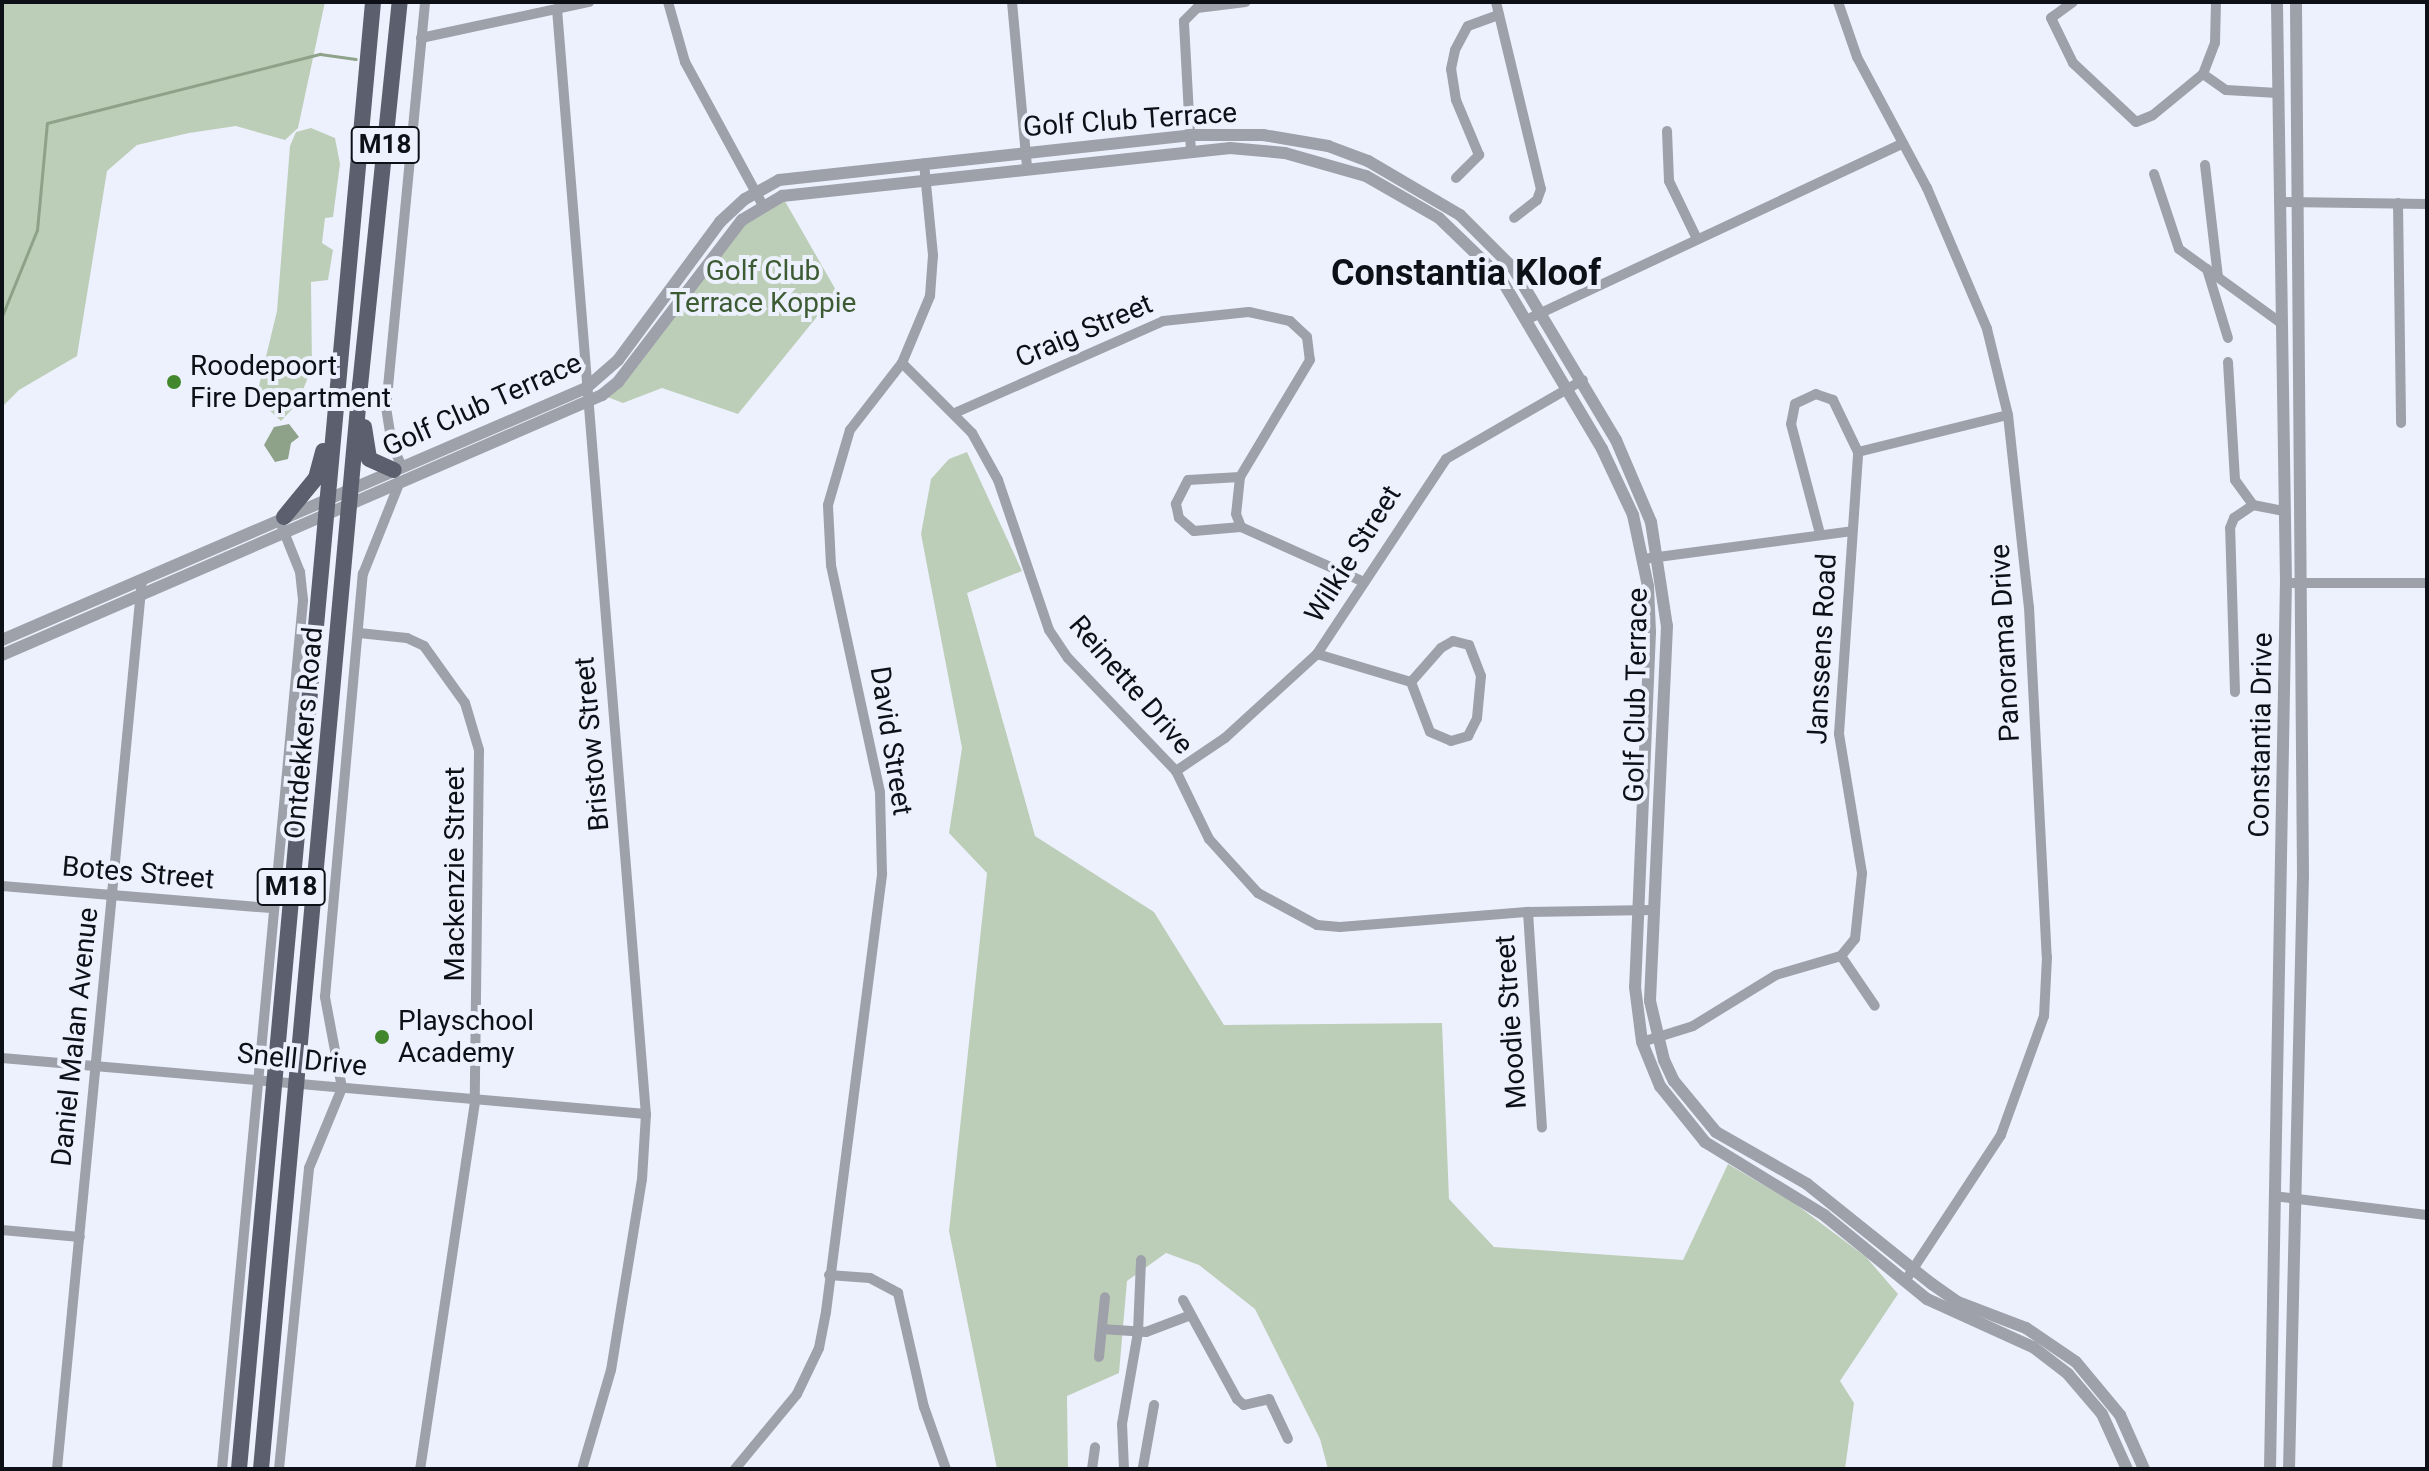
<!DOCTYPE html>
<style>
body{margin:0}
#map{position:relative;width:2429px;height:1471px;overflow:hidden;background:#edf1fe;font-family:Roboto,sans-serif}
div>[style]{position:absolute}
[style*='--x']{left:calc(var(--x)*1px);top:calc(var(--y)*1px);width:calc(var(--w)*1px);rotate:calc(var(--a)*1deg)}
.green>*{inset:0;background:#bdceb8}
.water>*{inset:0;background:#8ea289}
.stream>*{height:3px;margin:-1.5px;padding:0 1.5px;transform-origin:1.5px;border-radius:1.5px;background:#8ea289}
.minor>*{height:10px;margin:-5px;padding:0 5px;transform-origin:5px;border-radius:5px;background:#9ea1aa}
.tertiary>*{height:12px;margin:-6px;padding:0 6px;transform-origin:6px;border-radius:6px;background:#9ea1aa}
.primary>*{height:16px;margin:-8px;padding:0 8px;transform-origin:8px;border-radius:8px;background:#5b5f6e}
.dots>*{width:22px;height:22px;translate:-50% -50%;box-sizing:border-box;border:4px solid #edf1fe;border-radius:50%}
span{translate:-50% -50%;white-space:nowrap;text-align:center;line-height:1.15;-webkit-text-stroke:8px #edf1fe;paint-order:stroke}
.shield-label span{padding:2px 6px;background:#edf1fe;border:2px solid;border-radius:6px;-webkit-text-stroke-width:0}
.shield-label{font-size:26px;color:#0e1017;font-weight:700}
.street-label{font-size:28px;color:#0e1017}
.park-label{font-size:28px;color:#3d5b33}
.poi-label{font-size:28px;color:#0e1017}
.left{translate:0 -50%;text-align:left}
.district-label{font-size:36px;color:#0e1017;font-weight:700}
.frame{position:absolute;inset:0;border:4px solid #0e1017;pointer-events:none}
</style>
<div id="map">
<div class="green">
<div style="clip-path:polygon(2px 2px,325px 2px,298px 128px,285px 140px,236px 126px,189px 133px,137px 145px,107px 171px,77px 356px,19px 390px,2px 407px)"></div>
<div style="clip-path:polygon(311px 128px,335px 138px,340px 164px,333px 217px,325px 218px,322px 243px,333px 250px,328px 280px,311px 282px,312px 368px,297px 404px,281px 421px,256px 398px,277px 311px,290px 146px,296px 132px)"></div>
<div style="clip-path:polygon(782px 196px,837px 292px,738px 414px,662px 388px,623px 403px,602px 395px,742px 220px)"></div>
<div style="clip-path:polygon(967px 452px,1022px 571px,967px 593px,1035px 836px,1154px 912px,1224px 1025px,1442px 1023px,1449px 1199px,1494px 1247px,1683px 1260px,1728px 1164px,1794px 1203px,1866px 1257px,1898px 1294px,1840px 1381px,1854px 1403px,1845px 1469px,1328px 1469px,1320px 1439px,1255px 1309px,1199px 1265px,1166px 1253px,1127px 1281px,1119px 1373px,1067px 1396px,1068px 1469px,997px 1469px,949px 1231px,987px 873px,949px 833px,962px 748px,921px 534px,931px 479px,949px 459px)"></div>
</div>
<div class="water">
<div style="clip-path:polygon(289px 424px,299px 437px,291px 443px,288px 459px,275px 462px,264px 445px,274px 427px)"></div>
</div>
<div class="stream">
<div style="--x:2;--y:316;--w:93;--a:-67.9"></div>
<div style="--x:37;--y:230;--w:107;--a:-84.7"></div>
<div style="--x:47;--y:123;--w:282;--a:-14.2"></div>
<div style="--x:320;--y:54;--w:36;--a:8"></div>
</div>
<div class="minor">
<div style="--x:668;--y:2;--w:62;--a:74.2"></div>
<div style="--x:685;--y:62;--w:162;--a:61.5"></div>
<div style="--x:1012;--y:2;--w:167;--a:84.8"></div>
<div style="--x:1496;--y:2;--w:192;--a:76.5"></div>
<div style="--x:1541;--y:189;--w:12;--a:110"></div>
<div style="--x:1537;--y:200;--w:29;--a:142"></div>
<div style="--x:1838;--y:2;--w:58;--a:70.9"></div>
<div style="--x:1857;--y:57;--w:149;--a:61.9"></div>
<div style="--x:1927;--y:188;--w:153;--a:66.9"></div>
<div style="--x:1987;--y:329;--w:89;--a:76.3"></div>
<div style="--x:2008;--y:415;--w:193;--a:83.8"></div>
<div style="--x:2029;--y:607;--w:350;--a:87.1"></div>
<div style="--x:2047;--y:957;--w:59;--a:92.9"></div>
<div style="--x:2044;--y:1016;--w:127;--a:109.9"></div>
<div style="--x:2001;--y:1135;--w:168;--a:123.3"></div>
<div style="--x:2073;--y:2;--w:27;--a:144"></div>
<div style="--x:2051;--y:18;--w:50;--a:63.9"></div>
<div style="--x:2073;--y:63;--w:86;--a:43.1"></div>
<div style="--x:2136;--y:122;--w:18;--a:-22"></div>
<div style="--x:2153;--y:115;--w:65;--a:-39.4"></div>
<div style="--x:2203;--y:74;--w:33;--a:-69"></div>
<div style="--x:2215;--y:43;--w:41;--a:-88.6"></div>
<div style="--x:557;--y:9;--w:1109;--a:85.4"></div>
<div style="--x:646;--y:1114;--w:65;--a:93.5"></div>
<div style="--x:642;--y:1179;--w:193;--a:99.2"></div>
<div style="--x:611;--y:1370;--w:103;--a:106.3"></div>
<div style="--x:421;--y:38;--w:172;--a:-12.1"></div>
<div style="--x:2203;--y:74;--w:28;--a:35"></div>
<div style="--x:2226;--y:90;--w:52;--a:3.3"></div>
<div style="--x:1667;--y:131;--w:50;--a:87.7"></div>
<div style="--x:1669;--y:181;--w:64;--a:64.2"></div>
<div style="--x:1191;--y:152;--w:131;--a:-93.1"></div>
<div style="--x:1184;--y:21;--w:18;--a:-45"></div>
<div style="--x:1197;--y:8;--w:49;--a:-7"></div>
<div style="--x:2205;--y:165;--w:113;--a:83.4"></div>
<div style="--x:2154;--y:174;--w:79;--a:71.6"></div>
<div style="--x:2179;--y:249;--w:126;--a:36"></div>
<div style="--x:1456;--y:178;--w:33;--a:-45"></div>
<div style="--x:1479;--y:155;--w:60;--a:-112.7"></div>
<div style="--x:1456;--y:100;--w:31;--a:-99"></div>
<div style="--x:1451;--y:69;--w:19;--a:-78"></div>
<div style="--x:1455;--y:50;--w:27;--a:-62"></div>
<div style="--x:1468;--y:26;--w:33;--a:-20"></div>
<div style="--x:2279;--y:202;--w:148;--a:0.8"></div>
<div style="--x:2398;--y:203;--w:220;--a:89.2"></div>
<div style="--x:2207;--y:269;--w:72;--a:73.1"></div>
<div style="--x:1528;--y:319;--w:414;--a:-25.1"></div>
<div style="--x:2228;--y:362;--w:118;--a:86.6"></div>
<div style="--x:2235;--y:480;--w:31;--a:54"></div>
<div style="--x:2253;--y:505;--w:33;--a:11"></div>
<div style="--x:902;--y:363;--w:99;--a:45"></div>
<div style="--x:972;--y:433;--w:54;--a:61"></div>
<div style="--x:998;--y:480;--w:158;--a:71.2"></div>
<div style="--x:1049;--y:630;--w:34;--a:56"></div>
<div style="--x:1068;--y:658;--w:156;--a:46.3"></div>
<div style="--x:1176;--y:771;--w:76;--a:64.1"></div>
<div style="--x:1209;--y:839;--w:73;--a:47.8"></div>
<div style="--x:1258;--y:893;--w:67;--a:28.5"></div>
<div style="--x:1317;--y:925;--w:23;--a:5"></div>
<div style="--x:1340;--y:927;--w:189;--a:-4.6"></div>
<div style="--x:1528;--y:912;--w:124;--a:-0.9"></div>
<div style="--x:957;--y:412;--w:225;--a:-23.8"></div>
<div style="--x:1163;--y:321;--w:86;--a:-6"></div>
<div style="--x:1249;--y:312;--w:42;--a:12.4"></div>
<div style="--x:1290;--y:321;--w:23;--a:43"></div>
<div style="--x:1307;--y:337;--w:23;--a:83"></div>
<div style="--x:1310;--y:360;--w:136;--a:120.9"></div>
<div style="--x:1240;--y:477;--w:37;--a:96"></div>
<div style="--x:1236;--y:514;--w:14;--a:69"></div>
<div style="--x:1241;--y:527;--w:135;--a:24.1"></div>
<div style="--x:1858;--y:452;--w:154;--a:-13.9"></div>
<div style="--x:402;--y:467;--w:24;--a:-114"></div>
<div style="--x:392;--y:445;--w:37;--a:-99"></div>
<div style="--x:386;--y:408;--w:408;--a:-84.5"></div>
<div style="--x:1240;--y:477;--w:52;--a:176.7"></div>
<div style="--x:1188;--y:480;--w:27;--a:117"></div>
<div style="--x:1176;--y:504;--w:14;--a:78"></div>
<div style="--x:1179;--y:518;--w:20;--a:41"></div>
<div style="--x:1194;--y:531;--w:47;--a:-4.9"></div>
<div style="--x:1643;--y:559;--w:211;--a:-7.6"></div>
<div style="--x:2293;--y:583;--w:134;--a:0"></div>
<div style="--x:359;--y:633;--w:48;--a:5.9"></div>
<div style="--x:407;--y:638;--w:19;--a:25"></div>
<div style="--x:424;--y:646;--w:70;--a:54.3"></div>
<div style="--x:465;--y:703;--w:49;--a:73.4"></div>
<div style="--x:479;--y:750;--w:352;--a:90.7"></div>
<div style="--x:475;--y:1102;--w:371;--a:98.5"></div>
<div style="--x:1317;--y:654;--w:98;--a:16.6"></div>
<div style="--x:1411;--y:682;--w:53;--a:69.2"></div>
<div style="--x:1430;--y:732;--w:23;--a:23"></div>
<div style="--x:1451;--y:741;--w:18;--a:-16"></div>
<div style="--x:1468;--y:736;--w:20;--a:-63"></div>
<div style="--x:1477;--y:718;--w:42;--a:-84.6"></div>
<div style="--x:1481;--y:676;--w:33;--a:-111"></div>
<div style="--x:1469;--y:645;--w:16;--a:-166"></div>
<div style="--x:1453;--y:641;--w:14;--a:150"></div>
<div style="--x:1441;--y:648;--w:45;--a:131.4"></div>
<div style="--x:2235;--y:692;--w:164;--a:-91.7"></div>
<div style="--x:2230;--y:528;--w:11;--a:-68"></div>
<div style="--x:2234;--y:518;--w:23;--a:-34"></div>
<div style="--x:1176;--y:771;--w:59;--a:-34"></div>
<div style="--x:1225;--y:738;--w:125;--a:-42.4"></div>
<div style="--x:1317;--y:654;--w:234;--a:-56.5"></div>
<div style="--x:1446;--y:459;--w:158;--a:-30"></div>
<div style="--x:2;--y:886;--w:270;--a:4.7"></div>
<div style="--x:1528;--y:912;--w:216;--a:86.3"></div>
<div style="--x:1841;--y:956;--w:60;--a:55.8"></div>
<div style="--x:1642;--y:1042;--w:53;--a:-17.4"></div>
<div style="--x:1693;--y:1026;--w:97;--a:-31.6"></div>
<div style="--x:1776;--y:975;--w:68;--a:-16.3"></div>
<div style="--x:1841;--y:956;--w:22;--a:-51"></div>
<div style="--x:1855;--y:939;--w:66;--a:-83.9"></div>
<div style="--x:1862;--y:873;--w:141;--a:-99.4"></div>
<div style="--x:1839;--y:734;--w:283;--a:-86.1"></div>
<div style="--x:1858;--y:452;--w:58;--a:-115.7"></div>
<div style="--x:1833;--y:400;--w:18;--a:-161"></div>
<div style="--x:1816;--y:394;--w:23;--a:155"></div>
<div style="--x:1795;--y:404;--w:20;--a:101"></div>
<div style="--x:1791;--y:424;--w:114;--a:75.2"></div>
<div style="--x:2;--y:1058;--w:646;--a:4.97"></div>
<div style="--x:2274;--y:1196;--w:154;--a:7.1"></div>
<div style="--x:2;--y:1230;--w:78;--a:5.1"></div>
<div style="--x:829;--y:1275;--w:41;--a:4.2"></div>
<div style="--x:870;--y:1278;--w:32;--a:28"></div>
<div style="--x:898;--y:1293;--w:117;--a:77.2"></div>
<div style="--x:924;--y:1407;--w:66;--a:70.5"></div>
<div style="--x:1183;--y:1300;--w:113;--a:61.4"></div>
<div style="--x:1237;--y:1399;--w:9;--a:41"></div>
<div style="--x:1244;--y:1405;--w:26;--a:-13"></div>
<div style="--x:1269;--y:1399;--w:44;--a:64.6"></div>
<div style="--x:1102;--y:1329;--w:44;--a:3.9"></div>
<div style="--x:1146;--y:1332;--w:48;--a:-20.7"></div>
<div style="--x:1099;--y:1357;--w:60;--a:-84.3"></div>
<div style="--x:1143;--y:1467;--w:63;--a:-79.9"></div>
<div style="--x:57;--y:1469;--w:894;--a:-84.54"></div>
<div style="--x:222;--y:1469;--w:873;--a:-84.67"></div>
<div style="--x:303;--y:600;--w:28;--a:-96"></div>
<div style="--x:300;--y:572;--w:48;--a:-111.8"></div>
<div style="--x:279;--y:1469;--w:302;--a:-84.3"></div>
<div style="--x:309;--y:1168;--w:87;--a:-67.6"></div>
<div style="--x:342;--y:1088;--w:93;--a:-100.6"></div>
<div style="--x:325;--y:997;--w:425;--a:-84.9"></div>
<div style="--x:363;--y:574;--w:97;--a:-68.2"></div>
<div style="--x:735;--y:1469;--w:97;--a:-50.4"></div>
<div style="--x:797;--y:1394;--w:51;--a:-64.4"></div>
<div style="--x:819;--y:1348;--w:37;--a:-79"></div>
<div style="--x:826;--y:1312;--w:442;--a:-82.7"></div>
<div style="--x:882;--y:874;--w:82;--a:-91.4"></div>
<div style="--x:880;--y:792;--w:232;--a:-102.2"></div>
<div style="--x:831;--y:565;--w:60;--a:-92.9"></div>
<div style="--x:828;--y:505;--w:78;--a:-73.7"></div>
<div style="--x:850;--y:430;--w:85;--a:-52.2"></div>
<div style="--x:902;--y:363;--w:73;--a:-67.3"></div>
<div style="--x:930;--y:296;--w:41;--a:-85.8"></div>
<div style="--x:933;--y:255;--w:92;--a:-95.6"></div>
<div style="--x:1092;--y:1469;--w:22;--a:-82"></div>
<div style="--x:1124;--y:1469;--w:45;--a:-92.5"></div>
<div style="--x:1122;--y:1424;--w:93;--a:-80.1"></div>
<div style="--x:1138;--y:1332;--w:72;--a:-87.6"></div>
</div>
<div class="tertiary">
<div style="--x:2;--y:640;--w:636;--a:-23.34"></div>
<div style="--x:586;--y:388;--w:43;--a:-41.2"></div>
<div style="--x:618;--y:360;--w:172;--a:-53.5"></div>
<div style="--x:720;--y:222;--w:34;--a:-43"></div>
<div style="--x:745;--y:199;--w:39;--a:-29"></div>
<div style="--x:779;--y:180;--w:413;--a:-6.2"></div>
<div style="--x:1190;--y:135;--w:73;--a:0"></div>
<div style="--x:1263;--y:135;--w:66;--a:9.6"></div>
<div style="--x:1328;--y:146;--w:43;--a:20.6"></div>
<div style="--x:1368;--y:161;--w:107;--a:30.4"></div>
<div style="--x:1460;--y:215;--w:75;--a:45"></div>
<div style="--x:1513;--y:268;--w:200;--a:59.1"></div>
<div style="--x:1616;--y:440;--w:89;--a:66.9"></div>
<div style="--x:1651;--y:522;--w:105;--a:81.3"></div>
<div style="--x:1667;--y:626;--w:375;--a:92.6"></div>
<div style="--x:1650;--y:1001;--w:61;--a:76.7"></div>
<div style="--x:1664;--y:1060;--w:23;--a:65"></div>
<div style="--x:1674;--y:1081;--w:66;--a:50.5"></div>
<div style="--x:1716;--y:1132;--w:105;--a:29.7"></div>
<div style="--x:1807;--y:1184;--w:160;--a:38.7"></div>
<div style="--x:1932;--y:1284;--w:32;--a:35"></div>
<div style="--x:1958;--y:1302;--w:73;--a:20.9"></div>
<div style="--x:2026;--y:1328;--w:60;--a:34.2"></div>
<div style="--x:2076;--y:1362;--w:69;--a:50.3"></div>
<div style="--x:2120;--y:1415;--w:59;--a:66"></div>
<div style="--x:2;--y:655;--w:654;--a:-23.43"></div>
<div style="--x:602;--y:395;--w:21;--a:-39"></div>
<div style="--x:618;--y:382;--w:204;--a:-52.6"></div>
<div style="--x:742;--y:220;--w:47;--a:-31"></div>
<div style="--x:782;--y:196;--w:451;--a:-6.1"></div>
<div style="--x:1230;--y:148;--w:55;--a:5.2"></div>
<div style="--x:1285;--y:153;--w:84;--a:15.9"></div>
<div style="--x:1366;--y:176;--w:84;--a:29.9"></div>
<div style="--x:1439;--y:218;--w:85;--a:44"></div>
<div style="--x:1500;--y:277;--w:200;--a:59.3"></div>
<div style="--x:1602;--y:449;--w:73;--a:64.8"></div>
<div style="--x:1633;--y:515;--w:73;--a:78.1"></div>
<div style="--x:1648;--y:586;--w:46;--a:87.5"></div>
<div style="--x:1650;--y:632;--w:355;--a:92.4"></div>
<div style="--x:1635;--y:987;--w:55;--a:82.7"></div>
<div style="--x:1642;--y:1042;--w:48;--a:67.8"></div>
<div style="--x:1660;--y:1086;--w:72;--a:51.2"></div>
<div style="--x:1705;--y:1142;--w:140;--a:31.5"></div>
<div style="--x:1824;--y:1215;--w:133;--a:39.2"></div>
<div style="--x:1927;--y:1299;--w:116;--a:24.4"></div>
<div style="--x:2033;--y:1347;--w:44;--a:37.6"></div>
<div style="--x:2068;--y:1374;--w:52;--a:49.6"></div>
<div style="--x:2102;--y:1414;--w:60;--a:65.6"></div>
<div style="--x:2270;--y:1469;--w:886;--a:-88.97"></div>
<div style="--x:2286;--y:583;--w:581;--a:-90.89"></div>
<div style="--x:2289;--y:1469;--w:593;--a:-88.65"></div>
<div style="--x:2303;--y:876;--w:874;--a:-90.46"></div>
</div>
<div class="primary">
<div style="--x:364;--y:427;--w:32;--a:81"></div>
<div style="--x:369;--y:459;--w:27;--a:24"></div>
<div style="--x:284;--y:517;--w:50;--a:-50.6"></div>
<div style="--x:316;--y:478;--w:28;--a:-75"></div>
<div style="--x:239;--y:1469;--w:1473;--a:-84.78"></div>
<div style="--x:261;--y:1469;--w:1088;--a:-84.78"></div>
<div style="--x:360;--y:386;--w:386;--a:-84.1"></div>
</div>
<div class="dots">
<div style="left:174px;top:382px;background:#43872c"></div>
<div style="left:382px;top:1037px;background:#43872c"></div>
</div>
<div class="shield-label">
<span style="left:385px;top:145px">M18</span>
<span style="left:291px;top:887px">M18</span>
</div>
<div class="street-label">
<span style="left:1130px;top:120px;rotate:-4deg">Golf Club Terrace</span>
<span style="left:1084px;top:331px;rotate:-23deg">Craig Street</span>
<span style="left:482px;top:405px;rotate:-24deg">Golf Club Terrace</span>
<span style="left:1353px;top:554px;rotate:-58deg">Wilkie Street</span>
<span style="left:2005px;top:643px;rotate:-93deg">Panorama Drive</span>
<span style="left:1822px;top:649px;rotate:-87deg">Janssens Road</span>
<span style="left:1131px;top:685px;rotate:49deg">Reinette Drive</span>
<span style="left:1636px;top:695px;rotate:-89deg">Golf Club Terrace</span>
<span style="left:304px;top:733px;rotate:-85deg">Ontdekkers Road</span>
<span style="left:2261px;top:735px;rotate:-89deg">Constantia Drive</span>
<span style="left:891px;top:741px;rotate:81deg">David Street</span>
<span style="left:592px;top:744px;rotate:-95deg">Bristow Street</span>
<span style="left:138px;top:873px;rotate:5deg">Botes Street</span>
<span style="left:455px;top:874px;rotate:-90deg">Mackenzie Street</span>
<span style="left:1511px;top:1022px;rotate:-94deg">Moodie Street</span>
<span style="left:75px;top:1037px;rotate:-84deg">Daniel Malan Avenue</span>
<span style="left:302px;top:1060px;rotate:6deg">Snell Drive</span>
</div>
<div class="park-label">
<span style="left:763px;top:287px">Golf Club<br>Terrace Koppie</span>
</div>
<div class="poi-label">
<span class="left" style="left:190px;top:382px">Roodepoort<br>Fire Department</span>
<span class="left" style="left:398px;top:1037px">Playschool<br>Academy</span>
</div>
<div class="district-label">
<span style="left:1466px;top:274px">Constantia Kloof</span>
</div>
<div class="frame"></div>
</div>
